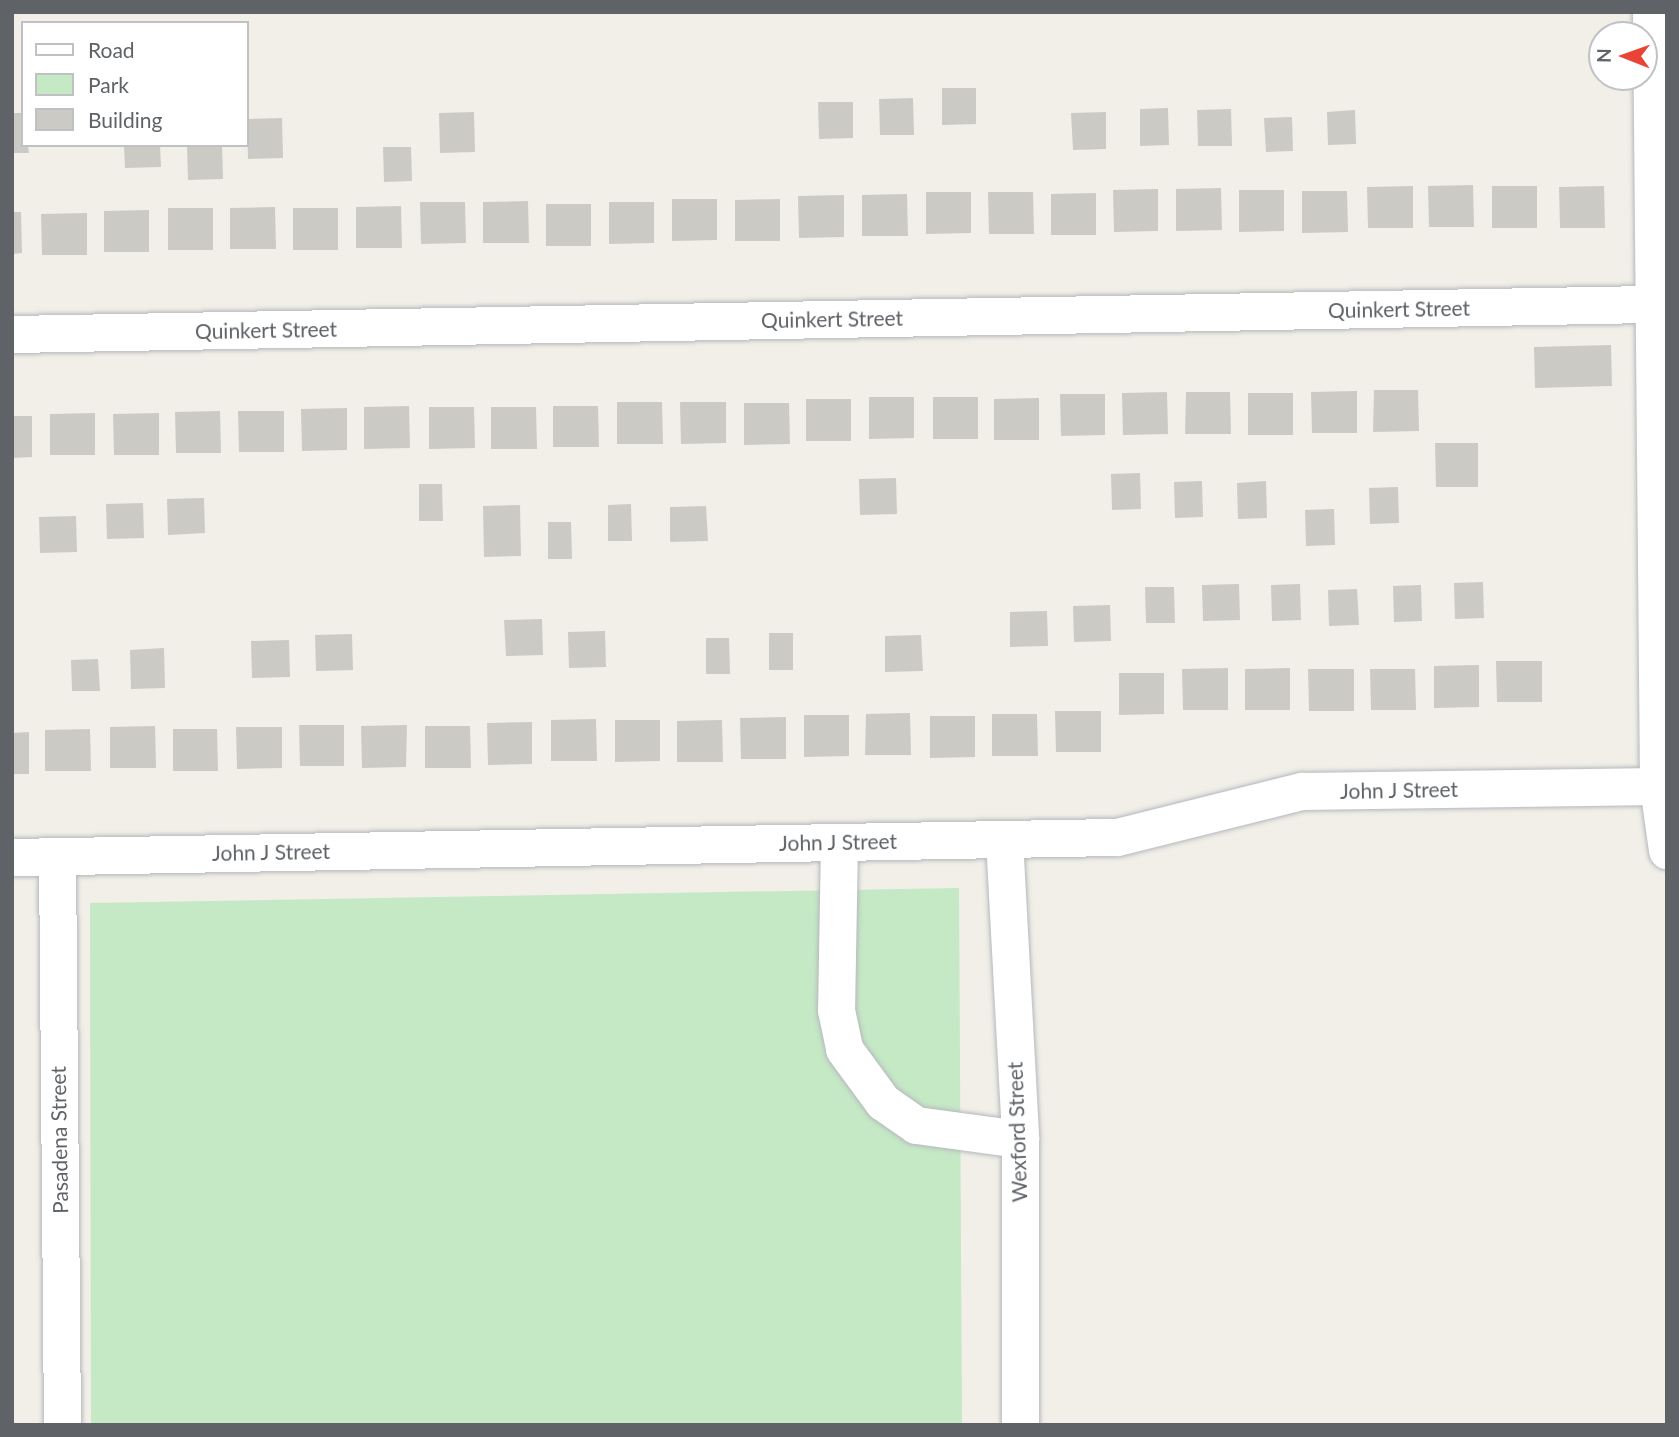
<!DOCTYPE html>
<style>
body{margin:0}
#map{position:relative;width:1679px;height:1437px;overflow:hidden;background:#f1efe8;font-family:Lato,sans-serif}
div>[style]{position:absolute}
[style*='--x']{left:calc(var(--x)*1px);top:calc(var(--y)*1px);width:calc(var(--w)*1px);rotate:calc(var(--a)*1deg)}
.green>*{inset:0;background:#c5e8c5}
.building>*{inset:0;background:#cccac5}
.roads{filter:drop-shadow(0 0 2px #b5b8bc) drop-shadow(0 0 2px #b5b8bc)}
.street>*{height:37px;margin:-18.5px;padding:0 18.5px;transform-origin:18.5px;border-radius:18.5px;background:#fff}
span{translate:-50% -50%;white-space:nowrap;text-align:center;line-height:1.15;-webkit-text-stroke:5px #fff;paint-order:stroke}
.street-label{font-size:21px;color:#5f6368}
.frame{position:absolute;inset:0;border:14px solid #5f6368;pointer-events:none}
.legend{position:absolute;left:21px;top:21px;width:228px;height:126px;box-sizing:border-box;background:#fff;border:2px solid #bfc1c3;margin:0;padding:9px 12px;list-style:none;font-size:21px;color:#5f6368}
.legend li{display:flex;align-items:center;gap:14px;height:35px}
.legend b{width:35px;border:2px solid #bfc1c3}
.north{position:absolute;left:1588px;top:21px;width:70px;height:70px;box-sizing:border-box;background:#fff;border:2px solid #bfc1c3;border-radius:50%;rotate:271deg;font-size:19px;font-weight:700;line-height:28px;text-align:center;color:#5f6368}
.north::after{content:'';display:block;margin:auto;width:24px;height:32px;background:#ea4335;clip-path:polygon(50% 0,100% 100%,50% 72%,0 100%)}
</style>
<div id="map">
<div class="green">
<div style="clip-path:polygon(959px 888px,962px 1425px,91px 1425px,90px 903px)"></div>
</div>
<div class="building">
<div style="clip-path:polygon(942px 88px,976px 88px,976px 124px,942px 125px)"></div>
<div style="clip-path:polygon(913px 98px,914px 135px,880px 135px,879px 99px)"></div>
<div style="clip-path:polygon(818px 102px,853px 102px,853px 138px,819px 139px)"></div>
<div style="clip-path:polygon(1168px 108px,1169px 145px,1140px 146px,1140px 109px)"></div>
<div style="clip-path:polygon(1231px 109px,1232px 146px,1198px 146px,1197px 110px)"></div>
<div style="clip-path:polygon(1355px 110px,1356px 144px,1328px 145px,1327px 112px)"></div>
<div style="clip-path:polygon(474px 112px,475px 152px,440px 153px,439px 113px)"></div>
<div style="clip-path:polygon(1106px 112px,1106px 149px,1073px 150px,1071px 113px)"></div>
<div style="clip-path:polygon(12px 113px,23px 113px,29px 153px,12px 153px)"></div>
<div style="clip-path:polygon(1292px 117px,1293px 151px,1266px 152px,1264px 118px)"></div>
<div style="clip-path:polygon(282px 118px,283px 158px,248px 159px,247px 119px)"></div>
<div style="clip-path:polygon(124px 145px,160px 145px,161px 167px,125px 168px)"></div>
<div style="clip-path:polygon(187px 145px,222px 145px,223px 179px,188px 180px)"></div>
<div style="clip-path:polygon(383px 147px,411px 147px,412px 181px,384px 182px)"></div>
<div style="clip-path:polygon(1473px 185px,1474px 227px,1429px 227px,1428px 186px)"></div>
<div style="clip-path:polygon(1413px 186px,1413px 228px,1368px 228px,1367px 187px)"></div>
<div style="clip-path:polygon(1492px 186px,1537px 186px,1537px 228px,1492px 228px)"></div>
<div style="clip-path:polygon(1604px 186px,1605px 228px,1560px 228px,1559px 187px)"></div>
<div style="clip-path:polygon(1221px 188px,1222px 230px,1176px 231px,1176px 189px)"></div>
<div style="clip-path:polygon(1158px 189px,1158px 231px,1114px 232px,1113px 190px)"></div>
<div style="clip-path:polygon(1239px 190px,1284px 190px,1284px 231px,1239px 232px)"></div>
<div style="clip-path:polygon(1302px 191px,1347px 191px,1348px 232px,1302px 233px)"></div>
<div style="clip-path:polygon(926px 192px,971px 192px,971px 233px,926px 234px)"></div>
<div style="clip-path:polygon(988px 192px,1033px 192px,1034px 234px,989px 234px)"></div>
<div style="clip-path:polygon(1096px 193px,1096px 235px,1051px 235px,1051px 194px)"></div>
<div style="clip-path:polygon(907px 194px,908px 236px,862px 236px,862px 195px)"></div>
<div style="clip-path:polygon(844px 195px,844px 237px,799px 238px,798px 196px)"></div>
<div style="clip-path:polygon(672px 199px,717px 199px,717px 240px,672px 241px)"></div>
<div style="clip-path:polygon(780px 199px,780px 241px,735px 241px,735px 200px)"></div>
<div style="clip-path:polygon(528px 201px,529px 243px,483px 243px,483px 202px)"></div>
<div style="clip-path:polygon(420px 202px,465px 202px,466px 243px,421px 244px)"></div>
<div style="clip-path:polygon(609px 202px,654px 202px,654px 243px,609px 244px)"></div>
<div style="clip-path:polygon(546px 204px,591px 204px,591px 246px,546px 246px)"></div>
<div style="clip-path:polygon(401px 206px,402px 248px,356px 248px,356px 207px)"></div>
<div style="clip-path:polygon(275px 207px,276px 249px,230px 249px,230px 208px)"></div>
<div style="clip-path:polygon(168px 208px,213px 208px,213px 250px,168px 250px)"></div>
<div style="clip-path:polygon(293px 208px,338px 208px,338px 250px,293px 250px)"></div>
<div style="clip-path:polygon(149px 210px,149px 252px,104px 252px,104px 211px)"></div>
<div style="clip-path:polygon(12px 212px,21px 212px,22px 253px,12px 254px)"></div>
<div style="clip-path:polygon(87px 213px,87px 255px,42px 255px,41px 214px)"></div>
<div style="clip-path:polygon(1611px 345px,1612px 386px,1535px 388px,1534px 347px)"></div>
<div style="clip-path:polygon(1374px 390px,1418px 390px,1419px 431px,1373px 432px)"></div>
<div style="clip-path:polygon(1357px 391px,1357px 433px,1312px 433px,1311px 392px)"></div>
<div style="clip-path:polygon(1167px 392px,1168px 434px,1123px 435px,1122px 393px)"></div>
<div style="clip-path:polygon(1186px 392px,1230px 392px,1231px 434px,1185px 434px)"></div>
<div style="clip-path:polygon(1248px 393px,1293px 393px,1293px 435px,1248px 435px)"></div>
<div style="clip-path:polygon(1060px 394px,1105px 394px,1105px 435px,1061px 436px)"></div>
<div style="clip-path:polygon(869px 397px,914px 397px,914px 438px,869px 439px)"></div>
<div style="clip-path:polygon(933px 397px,978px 397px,978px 439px,933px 439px)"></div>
<div style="clip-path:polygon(1039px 398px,1039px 440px,994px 440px,994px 399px)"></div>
<div style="clip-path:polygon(806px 399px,851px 399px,851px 441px,806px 441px)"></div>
<div style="clip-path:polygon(617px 402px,662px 402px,663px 444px,617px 444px)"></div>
<div style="clip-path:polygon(680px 402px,726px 402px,726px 443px,681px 444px)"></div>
<div style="clip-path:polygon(744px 403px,789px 403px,790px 444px,744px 445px)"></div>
<div style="clip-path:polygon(409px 406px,410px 448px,364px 449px,364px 407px)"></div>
<div style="clip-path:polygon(553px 406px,598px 406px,599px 447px,553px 447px)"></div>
<div style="clip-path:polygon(429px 407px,474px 407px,475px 448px,429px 449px)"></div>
<div style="clip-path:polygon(491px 407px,536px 407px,537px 449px,491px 449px)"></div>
<div style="clip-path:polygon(347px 408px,347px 450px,302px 451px,301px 409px)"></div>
<div style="clip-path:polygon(220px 411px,221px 453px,176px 453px,175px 412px)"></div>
<div style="clip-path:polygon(238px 411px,284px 411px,284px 452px,239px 452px)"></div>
<div style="clip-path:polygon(95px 413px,95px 455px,50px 455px,50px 414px)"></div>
<div style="clip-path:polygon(159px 413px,159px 455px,114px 455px,113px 414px)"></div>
<div style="clip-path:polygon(12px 416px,32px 416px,32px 457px,12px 458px)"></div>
<div style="clip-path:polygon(1435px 443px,1478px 443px,1478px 487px,1436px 487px)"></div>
<div style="clip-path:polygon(1140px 473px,1141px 509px,1112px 510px,1111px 474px)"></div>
<div style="clip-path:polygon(896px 478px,897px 514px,860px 515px,859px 479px)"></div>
<div style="clip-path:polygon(1202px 481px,1203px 517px,1175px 518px,1174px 482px)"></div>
<div style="clip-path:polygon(1266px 481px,1267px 518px,1238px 519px,1237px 483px)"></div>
<div style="clip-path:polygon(419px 484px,442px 484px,443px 521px,419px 521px)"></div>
<div style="clip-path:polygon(1398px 487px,1399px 523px,1370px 524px,1369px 488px)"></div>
<div style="clip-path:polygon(204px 498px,205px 533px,168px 535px,167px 499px)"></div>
<div style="clip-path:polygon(143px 503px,144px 538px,107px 539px,106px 504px)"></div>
<div style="clip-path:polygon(631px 504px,632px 541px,608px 541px,608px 505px)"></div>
<div style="clip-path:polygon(520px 505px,521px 556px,484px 557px,483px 506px)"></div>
<div style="clip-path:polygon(706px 506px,708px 541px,670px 542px,670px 507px)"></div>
<div style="clip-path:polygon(1334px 509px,1335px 545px,1306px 546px,1305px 510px)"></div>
<div style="clip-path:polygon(76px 516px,77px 552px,40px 553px,39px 517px)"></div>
<div style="clip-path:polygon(548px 522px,571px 522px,572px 559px,548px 559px)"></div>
<div style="clip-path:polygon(1483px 582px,1484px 618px,1455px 619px,1454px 583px)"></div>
<div style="clip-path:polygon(1239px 584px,1240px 620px,1203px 621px,1202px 585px)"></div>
<div style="clip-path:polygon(1300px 584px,1301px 620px,1272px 621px,1271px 585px)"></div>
<div style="clip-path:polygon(1421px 585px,1422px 621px,1394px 622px,1393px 586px)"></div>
<div style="clip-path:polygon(1145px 587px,1174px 587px,1175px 623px,1146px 623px)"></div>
<div style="clip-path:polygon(1357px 589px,1359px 625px,1329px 626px,1328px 590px)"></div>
<div style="clip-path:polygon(1110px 605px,1111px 641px,1074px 642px,1073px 606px)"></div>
<div style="clip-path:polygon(1047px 611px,1048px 646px,1010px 647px,1010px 612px)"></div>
<div style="clip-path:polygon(542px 619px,543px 655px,506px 656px,504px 620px)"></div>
<div style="clip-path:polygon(605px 631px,606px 667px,569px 668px,568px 632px)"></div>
<div style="clip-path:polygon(769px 633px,793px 633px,793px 670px,769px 670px)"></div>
<div style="clip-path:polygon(352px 634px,353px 670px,316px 671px,315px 635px)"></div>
<div style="clip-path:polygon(921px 635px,923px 671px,885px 672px,885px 636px)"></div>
<div style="clip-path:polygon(706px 638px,729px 638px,730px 674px,706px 674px)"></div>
<div style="clip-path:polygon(289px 640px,290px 677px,252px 678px,251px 641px)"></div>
<div style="clip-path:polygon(164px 648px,165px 688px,131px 689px,130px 650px)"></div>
<div style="clip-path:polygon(98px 659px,100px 691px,72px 691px,71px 660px)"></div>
<div style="clip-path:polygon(1496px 661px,1542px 661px,1542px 702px,1497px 702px)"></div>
<div style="clip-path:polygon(1479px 665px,1479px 707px,1434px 708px,1434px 666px)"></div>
<div style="clip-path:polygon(1228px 668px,1228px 710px,1183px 710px,1182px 669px)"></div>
<div style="clip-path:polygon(1290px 668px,1290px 710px,1245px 710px,1245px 669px)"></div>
<div style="clip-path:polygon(1308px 669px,1354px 669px,1354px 711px,1309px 711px)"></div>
<div style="clip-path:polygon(1370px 669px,1415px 669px,1416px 710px,1371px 710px)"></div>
<div style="clip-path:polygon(1119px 673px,1164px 673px,1164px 714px,1119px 715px)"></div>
<div style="clip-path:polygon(1055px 711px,1101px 711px,1101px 752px,1056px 752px)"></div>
<div style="clip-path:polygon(910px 713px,911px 755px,865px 755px,866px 714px)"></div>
<div style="clip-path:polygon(992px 714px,1037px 714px,1038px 756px,992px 756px)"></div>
<div style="clip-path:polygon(804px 715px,849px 715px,849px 756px,804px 757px)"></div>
<div style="clip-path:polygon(930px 716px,975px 716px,975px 757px,930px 758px)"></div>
<div style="clip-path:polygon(786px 717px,786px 759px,741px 759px,740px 718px)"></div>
<div style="clip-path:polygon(596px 719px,597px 761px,551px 761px,551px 720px)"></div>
<div style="clip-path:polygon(615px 720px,660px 720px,660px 761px,615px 762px)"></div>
<div style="clip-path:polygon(722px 720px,723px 762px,677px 762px,677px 721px)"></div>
<div style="clip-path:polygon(532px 722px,532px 764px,488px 765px,487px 723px)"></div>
<div style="clip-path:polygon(299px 725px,344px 725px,344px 766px,300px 766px)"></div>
<div style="clip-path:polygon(407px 725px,406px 767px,362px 768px,361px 726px)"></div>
<div style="clip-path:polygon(155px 726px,156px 768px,110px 768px,110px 727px)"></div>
<div style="clip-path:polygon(425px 726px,470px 726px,471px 768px,425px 768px)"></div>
<div style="clip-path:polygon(236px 727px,282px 727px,282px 768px,237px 769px)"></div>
<div style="clip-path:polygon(90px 729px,91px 771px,45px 771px,45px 730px)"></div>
<div style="clip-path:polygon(173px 729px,217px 729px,218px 771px,173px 771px)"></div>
<div style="clip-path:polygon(29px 732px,29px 774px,12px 774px,12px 733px)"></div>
</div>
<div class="roads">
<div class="street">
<div style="--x:1651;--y:12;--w:774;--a:89.48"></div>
<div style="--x:1658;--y:786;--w:65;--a:82"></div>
<div style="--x:12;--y:334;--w:1641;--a:-1.05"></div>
<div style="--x:1004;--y:839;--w:300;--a:86.9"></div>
<div style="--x:1020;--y:1139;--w:286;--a:90"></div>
<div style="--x:839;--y:842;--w:168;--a:91"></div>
<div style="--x:836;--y:1010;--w:40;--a:78"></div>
<div style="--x:844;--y:1049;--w:66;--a:53.7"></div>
<div style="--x:883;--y:1102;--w:40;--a:34.9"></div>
<div style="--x:916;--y:1125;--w:105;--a:7.7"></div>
<div style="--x:57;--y:856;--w:569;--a:89.5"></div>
<div style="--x:12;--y:857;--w:1105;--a:-1.04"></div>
<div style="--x:1117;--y:837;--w:191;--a:-14"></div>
<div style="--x:1302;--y:791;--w:356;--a:-0.8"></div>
</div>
</div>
<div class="street-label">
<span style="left:1399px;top:309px;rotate:-1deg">Quinkert Street</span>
<span style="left:832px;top:319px;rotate:-1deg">Quinkert Street</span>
<span style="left:266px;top:330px;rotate:-1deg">Quinkert Street</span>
<span style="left:1399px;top:790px;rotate:-1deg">John J Street</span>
<span style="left:838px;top:842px;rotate:-1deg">John J Street</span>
<span style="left:271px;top:852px;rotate:-1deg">John J Street</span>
<span style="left:1017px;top:1132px;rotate:-92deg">Wexford Street</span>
<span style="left:59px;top:1140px;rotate:-91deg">Pasadena Street</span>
</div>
<div class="frame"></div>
<ul class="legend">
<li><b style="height:9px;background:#fff"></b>Road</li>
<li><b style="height:19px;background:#c5e8c5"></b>Park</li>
<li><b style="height:19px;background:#cccac5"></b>Building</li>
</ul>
<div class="north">N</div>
</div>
